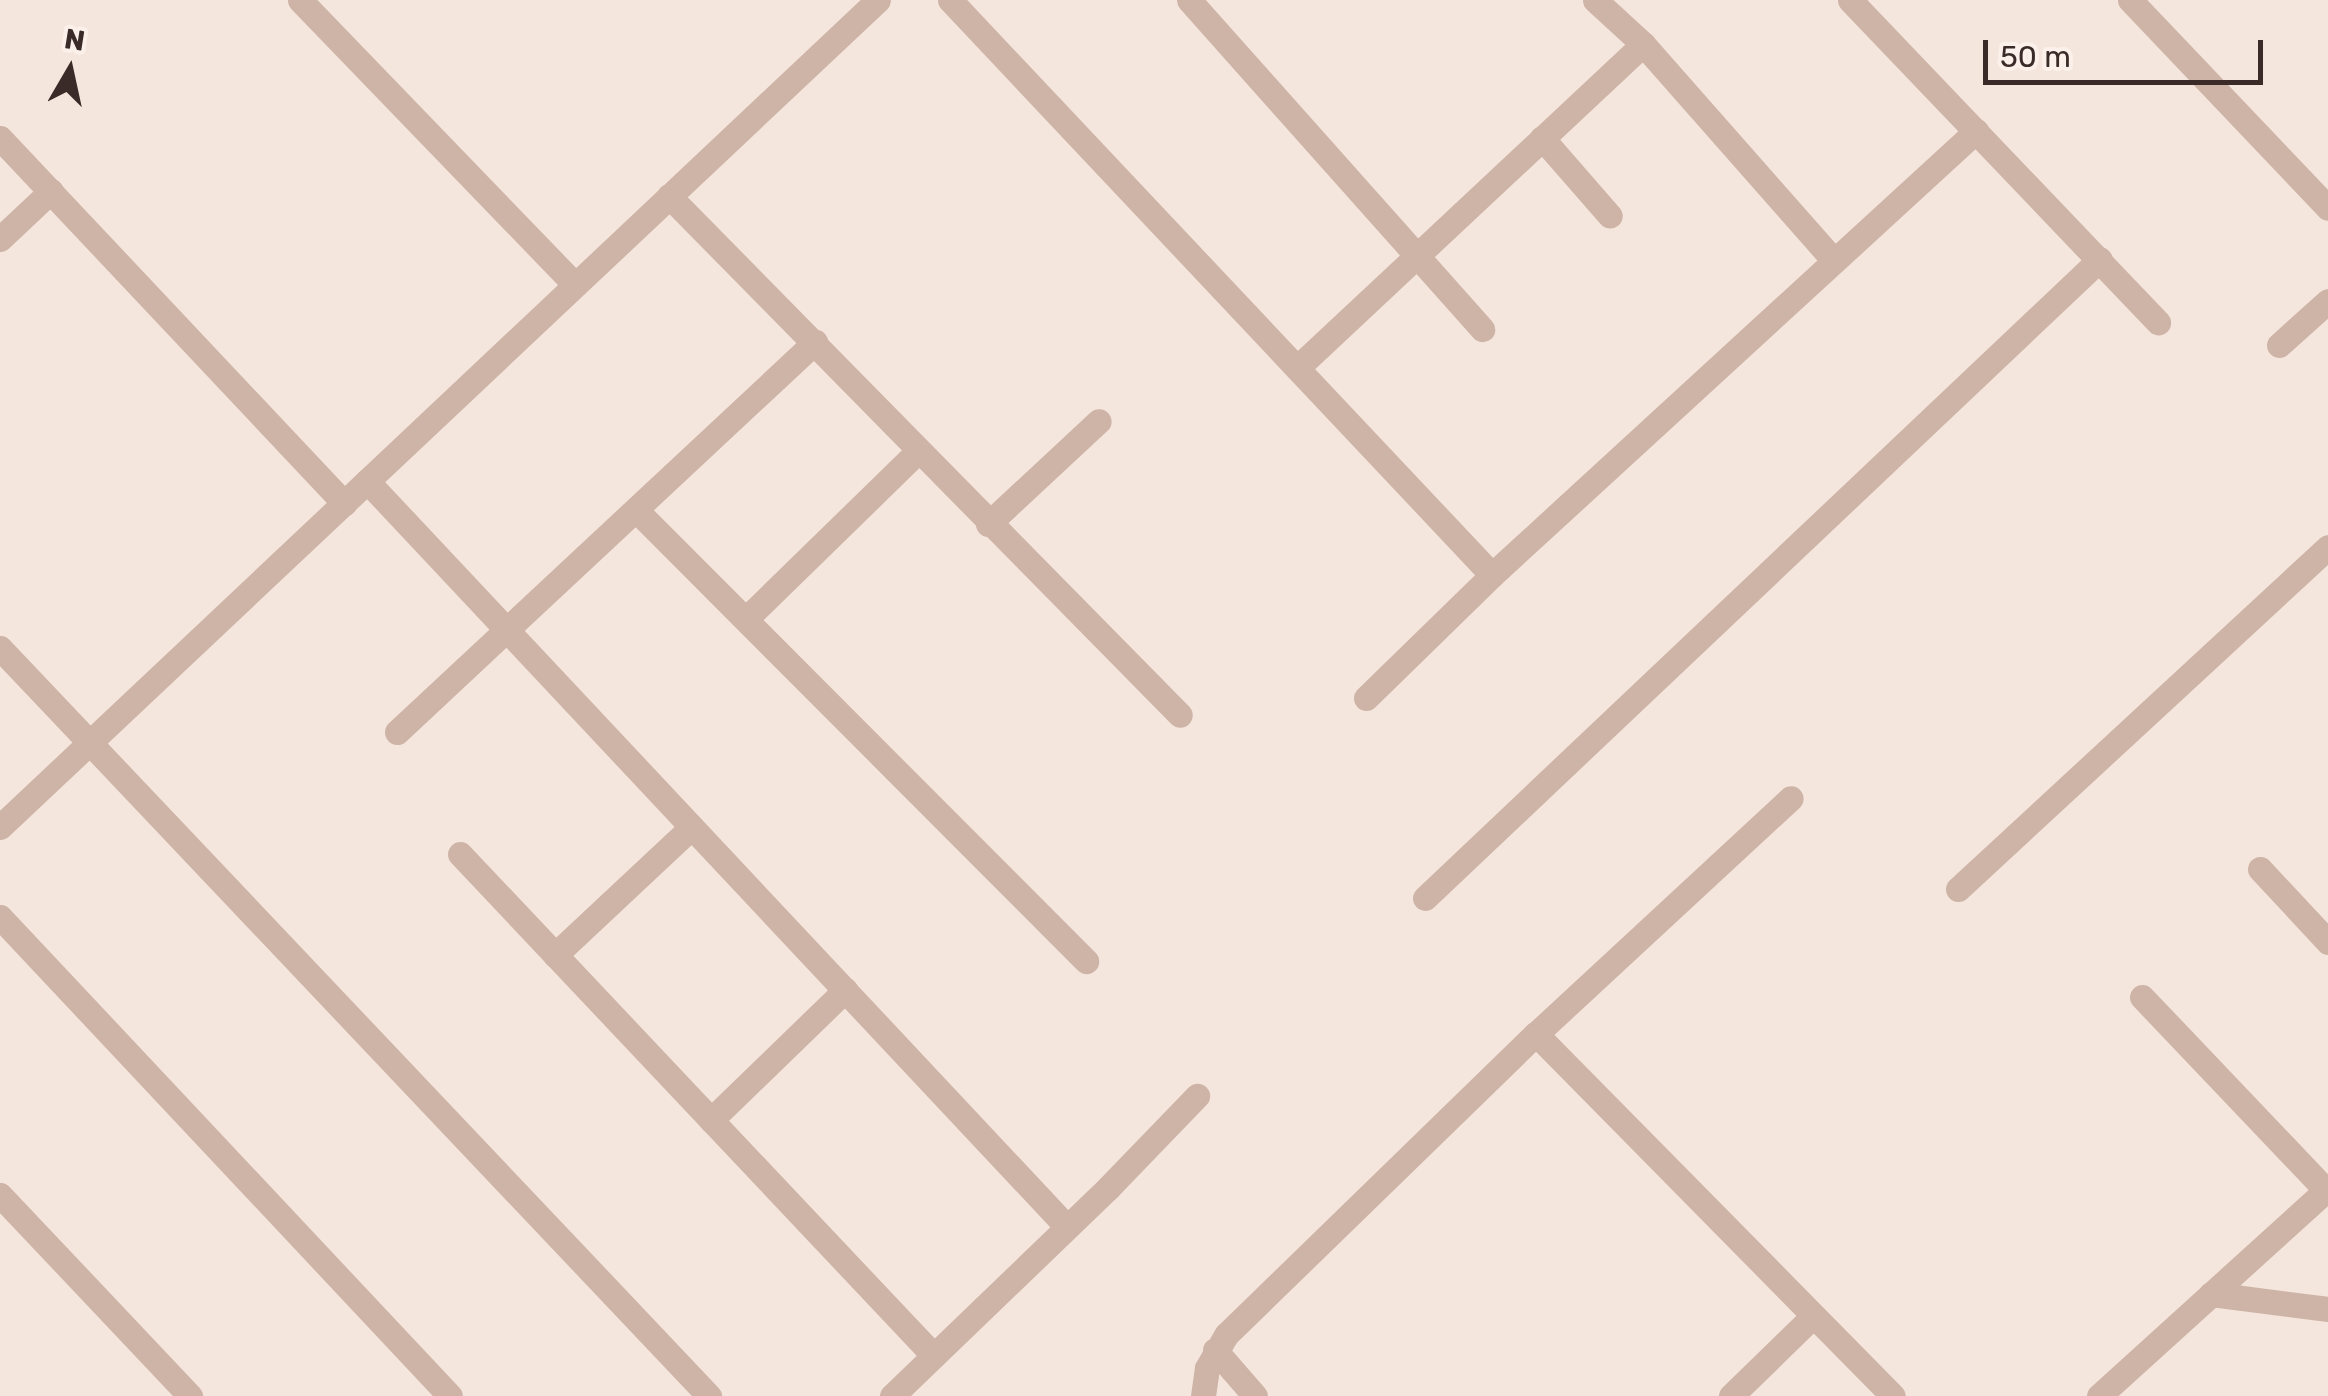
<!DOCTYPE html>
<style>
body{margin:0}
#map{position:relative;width:2328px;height:1396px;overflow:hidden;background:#f5e6dd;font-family:Rubik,sans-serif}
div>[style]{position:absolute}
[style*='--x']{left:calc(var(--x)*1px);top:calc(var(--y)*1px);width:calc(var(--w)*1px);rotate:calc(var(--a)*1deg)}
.minor>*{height:25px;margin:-12.5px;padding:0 12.5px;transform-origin:12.5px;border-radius:12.5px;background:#ceb3a7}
span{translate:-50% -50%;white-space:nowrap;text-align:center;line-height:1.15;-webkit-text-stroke:8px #fbf1ea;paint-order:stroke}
.north{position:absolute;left:20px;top:20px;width:100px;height:100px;-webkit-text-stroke:8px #fbf1ea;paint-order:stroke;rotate:9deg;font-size:28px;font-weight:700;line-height:40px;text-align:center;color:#3a2b28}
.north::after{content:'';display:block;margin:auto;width:35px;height:45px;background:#3a2b28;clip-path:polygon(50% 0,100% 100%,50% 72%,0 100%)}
.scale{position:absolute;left:1983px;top:40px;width:280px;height:45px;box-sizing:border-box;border:5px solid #3a2b28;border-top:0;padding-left:12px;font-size:30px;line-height:35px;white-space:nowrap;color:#3a2b28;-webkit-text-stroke:8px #fbf1ea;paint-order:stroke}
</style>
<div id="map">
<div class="minor">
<div style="--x:300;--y:0;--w:396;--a:46"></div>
<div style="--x:950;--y:0;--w:790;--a:46.69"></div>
<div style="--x:1189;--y:0;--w:441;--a:48.3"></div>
<div style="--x:1595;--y:0;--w:65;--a:42.5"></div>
<div style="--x:1643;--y:44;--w:289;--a:48.6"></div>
<div style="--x:1850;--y:0;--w:446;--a:46.3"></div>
<div style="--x:2130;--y:0;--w:287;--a:46.4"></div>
<div style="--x:0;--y:138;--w:502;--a:46.7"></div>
<div style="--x:1542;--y:138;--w:103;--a:48.9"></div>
<div style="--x:669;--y:196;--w:728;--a:45.45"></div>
<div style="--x:0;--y:239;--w:70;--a:-43.3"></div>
<div style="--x:2279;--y:345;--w:66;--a:-41.9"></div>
<div style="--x:1297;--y:368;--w:474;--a:-43.1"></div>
<div style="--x:367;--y:481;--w:1023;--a:46.82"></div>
<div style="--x:637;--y:511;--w:636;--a:45.06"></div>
<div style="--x:988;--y:524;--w:151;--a:-42.9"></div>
<div style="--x:748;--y:617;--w:236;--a:-44.3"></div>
<div style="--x:0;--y:648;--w:1031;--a:46.53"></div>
<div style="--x:1366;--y:698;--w:176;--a:-44.3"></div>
<div style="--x:1492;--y:575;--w:657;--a:-42.53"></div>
<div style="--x:397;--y:732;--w:572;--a:-43.02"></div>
<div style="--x:0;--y:827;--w:1206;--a:-43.29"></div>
<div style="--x:460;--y:854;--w:690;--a:46.64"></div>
<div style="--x:2260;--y:869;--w:100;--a:47"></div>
<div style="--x:1958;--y:889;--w:504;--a:-42.75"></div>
<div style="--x:1425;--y:898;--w:929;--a:-43.43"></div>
<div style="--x:0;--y:917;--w:657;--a:46.79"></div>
<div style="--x:555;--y:955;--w:187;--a:-43.1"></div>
<div style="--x:2142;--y:997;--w:267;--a:46.4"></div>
<div style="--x:1536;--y:1034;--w:508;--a:45.4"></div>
<div style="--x:711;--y:1120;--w:187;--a:-44.1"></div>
<div style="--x:0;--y:1195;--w:277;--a:46.6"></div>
<div style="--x:2211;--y:1294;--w:118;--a:7.3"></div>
<div style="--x:1215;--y:1350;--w:61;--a:49"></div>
<div style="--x:892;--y:1396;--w:301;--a:-43.9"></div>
<div style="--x:1109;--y:1187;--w:127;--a:-46"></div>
<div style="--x:1203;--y:1396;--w:28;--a:-82"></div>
<div style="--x:1207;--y:1368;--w:39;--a:-60"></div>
<div style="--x:1227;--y:1334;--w:431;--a:-44.2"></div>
<div style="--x:1536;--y:1034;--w:347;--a:-42.8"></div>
<div style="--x:1731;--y:1396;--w:113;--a:-44.3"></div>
<div style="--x:2099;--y:1396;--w:309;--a:-42.2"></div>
</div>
<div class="north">N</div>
<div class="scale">50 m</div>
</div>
